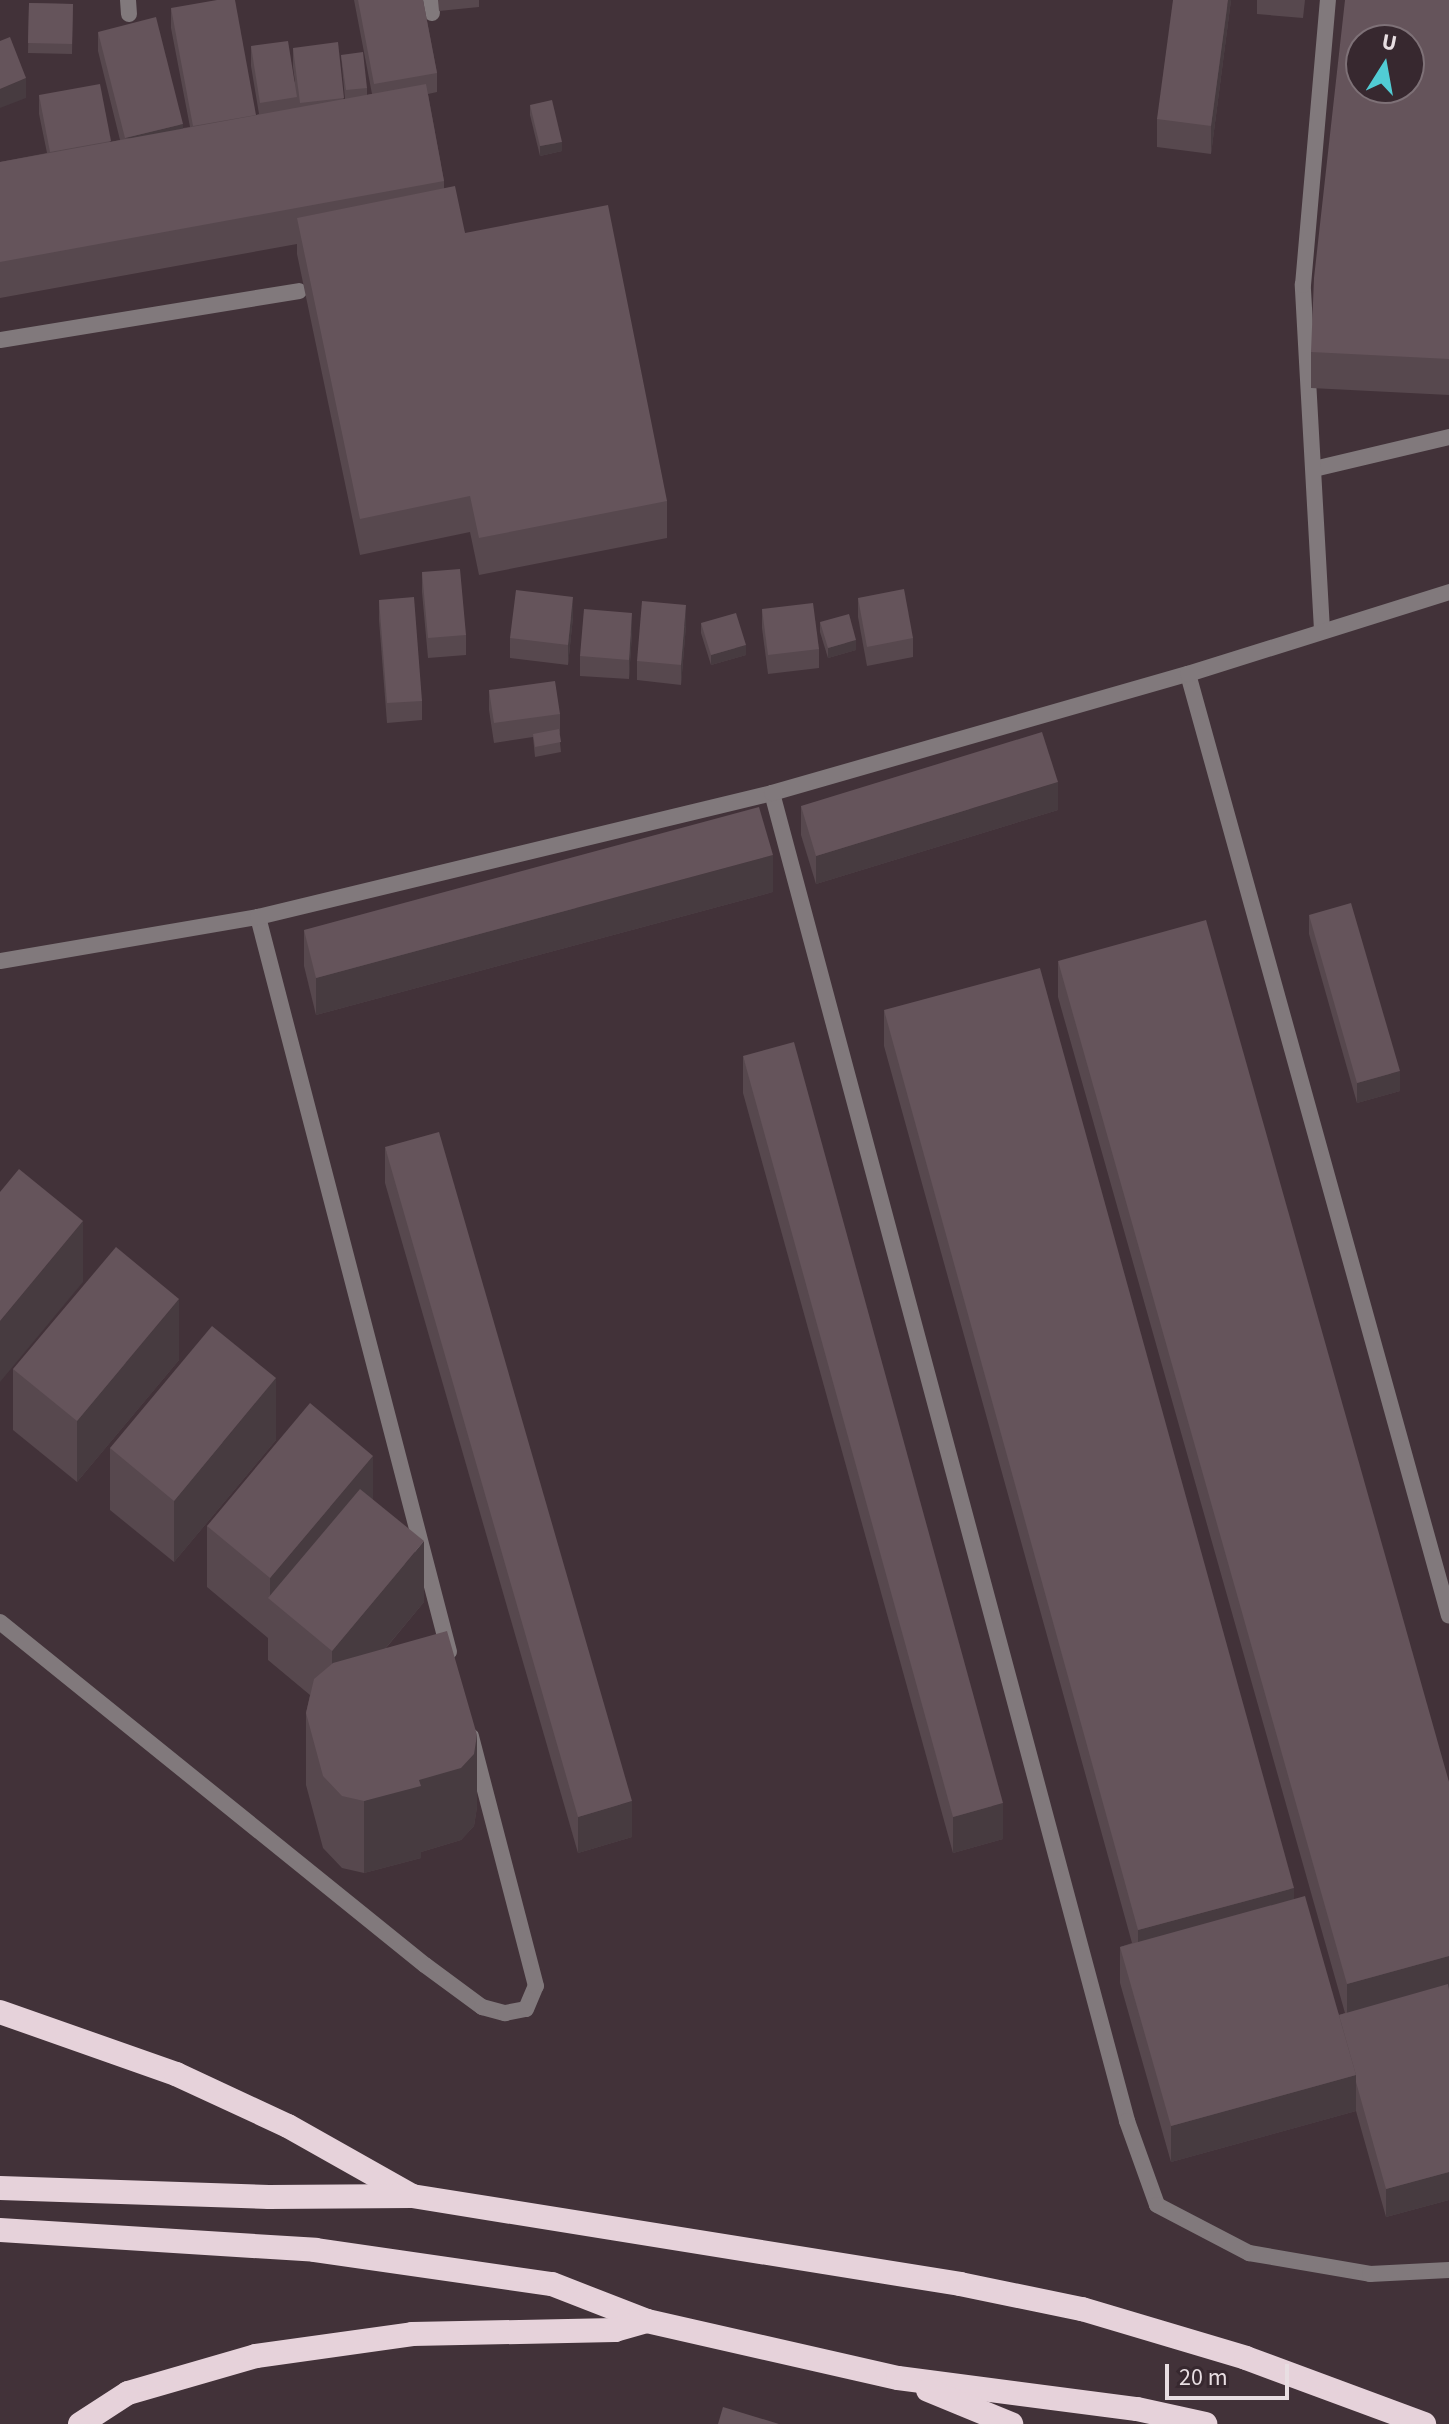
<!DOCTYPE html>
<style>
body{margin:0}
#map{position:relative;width:1449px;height:2424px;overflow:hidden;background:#423239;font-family:"Source Sans 3",sans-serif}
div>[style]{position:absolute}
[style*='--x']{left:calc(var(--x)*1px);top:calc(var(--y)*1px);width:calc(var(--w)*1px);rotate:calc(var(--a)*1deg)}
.lane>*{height:16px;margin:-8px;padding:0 8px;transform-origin:8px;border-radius:8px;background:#81797c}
.street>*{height:16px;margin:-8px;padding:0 8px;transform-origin:8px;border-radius:8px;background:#81797c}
.highway>*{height:24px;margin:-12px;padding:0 12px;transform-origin:12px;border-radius:12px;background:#e6d2da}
.wall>*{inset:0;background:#57484e}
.shaded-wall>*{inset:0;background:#473b40}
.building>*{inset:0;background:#65545b}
span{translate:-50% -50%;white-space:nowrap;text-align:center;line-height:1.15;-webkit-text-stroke:6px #37282f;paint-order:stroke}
.north{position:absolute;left:1345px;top:24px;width:80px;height:80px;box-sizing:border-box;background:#37282f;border:2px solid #7e7177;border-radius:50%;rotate:11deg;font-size:22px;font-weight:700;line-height:32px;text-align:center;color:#e8dee2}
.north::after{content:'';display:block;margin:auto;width:28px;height:36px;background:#51ccd4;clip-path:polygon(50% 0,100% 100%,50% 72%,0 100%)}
.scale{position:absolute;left:1165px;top:2364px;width:124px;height:36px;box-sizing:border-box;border:4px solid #e8dee2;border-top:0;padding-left:10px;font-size:24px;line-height:28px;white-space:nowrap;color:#e8dee2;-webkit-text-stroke:6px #37282f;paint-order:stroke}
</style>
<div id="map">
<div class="lane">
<div style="--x:128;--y:0;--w:14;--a:86"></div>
<div style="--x:0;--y:340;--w:303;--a:-9.3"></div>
<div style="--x:1314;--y:469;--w:139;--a:-13.3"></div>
<div style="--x:1322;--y:630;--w:346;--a:-93.2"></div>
<div style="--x:1303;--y:285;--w:286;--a:-85"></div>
<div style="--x:1188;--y:674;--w:977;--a:74.51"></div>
<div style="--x:772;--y:793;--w:1375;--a:75.03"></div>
<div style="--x:1127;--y:2121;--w:89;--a:70.3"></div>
<div style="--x:1157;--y:2205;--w:104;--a:27.6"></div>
<div style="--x:1249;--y:2253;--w:123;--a:9.8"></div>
<div style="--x:1370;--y:2274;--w:79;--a:-2.9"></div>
<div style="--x:258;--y:917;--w:759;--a:75.43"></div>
<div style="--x:0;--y:961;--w:262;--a:-9.7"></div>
<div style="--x:258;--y:917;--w:529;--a:-13.56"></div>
<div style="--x:772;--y:793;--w:433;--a:-16"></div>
<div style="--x:1188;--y:674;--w:274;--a:-17.4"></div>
<div style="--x:0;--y:1622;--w:546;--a:38.91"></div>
<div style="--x:425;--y:1965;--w:71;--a:36.4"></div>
<div style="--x:482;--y:2007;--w:24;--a:15"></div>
<div style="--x:505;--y:2013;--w:21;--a:-11"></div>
<div style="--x:526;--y:2009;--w:25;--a:-67"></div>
<div style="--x:536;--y:1986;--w:258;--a:-104.6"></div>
</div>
<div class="street">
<div style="--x:431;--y:0;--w:13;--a:86"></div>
</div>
<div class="highway">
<div style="--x:0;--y:2012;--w:187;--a:19.4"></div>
<div style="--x:176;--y:2074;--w:123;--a:24.9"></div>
<div style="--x:288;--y:2126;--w:142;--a:29.4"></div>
<div style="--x:0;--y:2188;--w:269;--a:1.9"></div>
<div style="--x:269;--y:2197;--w:143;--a:-0.4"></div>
<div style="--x:412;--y:2196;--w:555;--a:9.12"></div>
<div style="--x:960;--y:2284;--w:125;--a:11.6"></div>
<div style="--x:1082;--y:2309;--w:171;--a:16.6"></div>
<div style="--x:1246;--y:2358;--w:190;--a:20.3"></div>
<div style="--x:0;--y:2230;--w:316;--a:3.6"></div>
<div style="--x:315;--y:2250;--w:239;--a:8.2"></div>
<div style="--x:552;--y:2284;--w:102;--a:21.3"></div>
<div style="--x:647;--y:2321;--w:257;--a:12.8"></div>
<div style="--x:898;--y:2378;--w:241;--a:7.4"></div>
<div style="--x:1137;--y:2409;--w:70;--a:12.4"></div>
<div style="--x:928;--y:2390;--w:90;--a:22.3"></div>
<div style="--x:80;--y:2424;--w:57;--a:-32.9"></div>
<div style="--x:128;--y:2393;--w:133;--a:-16.1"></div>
<div style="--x:256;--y:2356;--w:158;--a:-8"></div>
<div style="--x:412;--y:2334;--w:203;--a:-1.1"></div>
<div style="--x:615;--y:2330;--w:33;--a:-16"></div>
</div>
<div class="wall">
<div style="clip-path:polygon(354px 0,423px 0,437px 73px,437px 92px,428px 94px,444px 181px,444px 188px,465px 233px,667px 501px,667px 538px,479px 575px,470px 532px,360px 555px,297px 254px,297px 244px,0 298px,0 162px,47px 153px,39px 114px,39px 95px,111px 142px,120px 140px,98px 51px,98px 32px,183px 128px,190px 127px,171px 28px,171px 8px,256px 115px,259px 114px,251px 66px,251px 46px,295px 82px,293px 67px,293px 48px,344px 99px,345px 99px,341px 55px,367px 88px,367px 95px,372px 94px)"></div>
<div style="clip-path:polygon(438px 0,479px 0,479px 7px,439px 11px)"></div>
<div style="clip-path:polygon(1231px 0,1211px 154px,1157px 147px,1157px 119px)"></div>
<div style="clip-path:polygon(1257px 0,1305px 0,1303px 18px,1257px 14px)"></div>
<div style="clip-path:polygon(1449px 0,1449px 395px,1311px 388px,1311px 352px)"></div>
<div style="clip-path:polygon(29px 3px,73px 4px,72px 54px,28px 53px)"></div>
<div style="clip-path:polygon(530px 105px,562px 151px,540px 156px,530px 115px)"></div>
<div style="clip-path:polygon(422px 572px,466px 635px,466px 655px,428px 658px,422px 592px)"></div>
<div style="clip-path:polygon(858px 598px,913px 638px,913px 657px,867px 666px,858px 617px)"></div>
<div style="clip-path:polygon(379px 600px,422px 701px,422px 720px,387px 723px,379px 620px)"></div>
<div style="clip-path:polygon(762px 609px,819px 649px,819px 668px,768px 674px,762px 628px)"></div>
<div style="clip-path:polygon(573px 617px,568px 665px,510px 658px,510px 638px)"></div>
<div style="clip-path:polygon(820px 622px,856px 650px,828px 658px,820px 632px)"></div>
<div style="clip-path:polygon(701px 623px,746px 655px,711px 665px,701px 633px)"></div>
<div style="clip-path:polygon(686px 625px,681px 685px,637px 680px,637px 661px)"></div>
<div style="clip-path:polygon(632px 632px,629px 679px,580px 676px,580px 656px)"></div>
<div style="clip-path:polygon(489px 690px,560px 714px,560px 733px,559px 734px,561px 752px,535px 757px,533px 737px,494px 743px,489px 710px)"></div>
<div style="clip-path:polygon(801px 806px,1058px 810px,816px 884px,801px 835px)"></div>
<div style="clip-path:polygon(773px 892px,316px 1015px,304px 966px,304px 930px)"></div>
<div style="clip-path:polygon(1309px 915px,1400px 1091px,1357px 1103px,1309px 934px)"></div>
<div style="clip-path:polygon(1058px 961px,1449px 1782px,1449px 2200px,1386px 2217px,1356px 2111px,1171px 2162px,1120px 1983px,1120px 1947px,1132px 1943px,884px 1046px,884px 1010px,1294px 1899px,1339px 2015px,1345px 2013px,1058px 997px)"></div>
<div style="clip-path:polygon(743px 1056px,1003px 1839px,953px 1853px,743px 1093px)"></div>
<div style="clip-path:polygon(385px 1147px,632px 1837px,578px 1853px,385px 1183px)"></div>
<div style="clip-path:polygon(179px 1360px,77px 1482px,13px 1430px,13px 1369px)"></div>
<div style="clip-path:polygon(276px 1440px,174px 1562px,110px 1510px,110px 1448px)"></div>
<div style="clip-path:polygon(373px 1500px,424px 1602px,386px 1648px,477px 1807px,474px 1826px,461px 1840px,421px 1852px,421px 1858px,364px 1873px,342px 1868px,323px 1848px,306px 1785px,306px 1713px,310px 1695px,268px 1660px,268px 1638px,207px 1587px,207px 1526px)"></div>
</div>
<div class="shaded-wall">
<div style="clip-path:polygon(1228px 0,1231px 0,1211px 154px,1211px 126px)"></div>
<div style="clip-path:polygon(26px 78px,26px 98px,0 108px,0 89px)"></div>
<div style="clip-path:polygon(183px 124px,183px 144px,125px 138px)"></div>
<div style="clip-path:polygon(562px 142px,562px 151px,540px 156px,540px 146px)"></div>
<div style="clip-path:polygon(573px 597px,573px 617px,568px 665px,568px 645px)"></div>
<div style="clip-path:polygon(686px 605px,686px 625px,681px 685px,681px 665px)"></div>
<div style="clip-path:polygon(632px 613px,632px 632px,629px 679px,629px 660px)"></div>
<div style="clip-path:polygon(856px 640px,856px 650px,828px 658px,828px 648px)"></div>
<div style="clip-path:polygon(746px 645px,746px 655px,711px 665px,711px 655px)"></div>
<div style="clip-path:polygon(1058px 782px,1058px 810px,816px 884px,816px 856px)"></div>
<div style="clip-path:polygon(773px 855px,773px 892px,316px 1015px,316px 978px)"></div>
<div style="clip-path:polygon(1400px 1071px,1400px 1091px,1357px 1103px,1357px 1083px)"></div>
<div style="clip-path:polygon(83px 1221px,83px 1282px,0 1382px,0 1321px)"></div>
<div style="clip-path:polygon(179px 1299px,179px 1360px,77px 1482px,77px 1421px)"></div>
<div style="clip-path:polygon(276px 1378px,276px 1440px,174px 1562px,174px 1501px)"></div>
<div style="clip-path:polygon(373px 1456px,373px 1517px,270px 1600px,270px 1578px)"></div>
<div style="clip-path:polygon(424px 1541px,424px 1602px,332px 1712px,332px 1651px)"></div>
<div style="clip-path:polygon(477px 1735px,477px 1807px,474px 1826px,461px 1840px,421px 1852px,421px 1858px,364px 1873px,364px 1801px,419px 1780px)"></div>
<div style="clip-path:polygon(632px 1801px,632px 1837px,578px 1853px,578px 1817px)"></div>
<div style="clip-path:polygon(1003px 1803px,1003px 1839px,953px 1853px,953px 1817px)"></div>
<div style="clip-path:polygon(1294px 1888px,1294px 1925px,1138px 1967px,1138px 1930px)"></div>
<div style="clip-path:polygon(1449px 1956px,1449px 1993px,1347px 2021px,1347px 1984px)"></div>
<div style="clip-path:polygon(1356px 2075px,1356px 2111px,1171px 2162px,1171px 2126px)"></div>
<div style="clip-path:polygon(1449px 2172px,1449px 2200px,1386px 2217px,1386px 2189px)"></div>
</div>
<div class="building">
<div style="clip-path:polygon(217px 0,235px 0,256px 115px,193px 126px,171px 8px)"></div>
<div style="clip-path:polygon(358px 0,423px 0,437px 73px,374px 84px)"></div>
<div style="clip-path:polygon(1173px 0,1228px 0,1211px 126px,1157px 119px)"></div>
<div style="clip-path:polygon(evenodd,1345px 0,1449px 0,1449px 359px,1311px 352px,1314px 278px,1345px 0,1361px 40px,1409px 40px,1409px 88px,1361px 88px,1361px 40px)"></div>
<div style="clip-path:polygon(29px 3px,73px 4px,72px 44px,28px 43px)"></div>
<div style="clip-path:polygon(156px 17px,183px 124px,125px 138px,98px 32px)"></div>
<div style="clip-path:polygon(10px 37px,26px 78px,0 89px,0 41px)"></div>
<div style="clip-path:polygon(288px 41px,297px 97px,260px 103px,251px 46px)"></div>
<div style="clip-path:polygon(338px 42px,344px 98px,300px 103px,293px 48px)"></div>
<div style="clip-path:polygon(363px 52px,367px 88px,346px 90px,341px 55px)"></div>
<div style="clip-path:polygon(100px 84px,111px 141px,50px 152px,39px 95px)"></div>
<div style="clip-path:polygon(426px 84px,444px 181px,0 262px,0 162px)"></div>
<div style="clip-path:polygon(552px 100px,562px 142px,540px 146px,530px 105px)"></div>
<div style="clip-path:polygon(455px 186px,465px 233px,608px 205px,667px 501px,479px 538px,470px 496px,360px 519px,297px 218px)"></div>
<div style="clip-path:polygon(460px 569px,466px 635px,428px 638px,422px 572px)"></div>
<div style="clip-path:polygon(904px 589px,913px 638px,867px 647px,858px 598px)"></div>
<div style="clip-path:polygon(516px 590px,573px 597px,568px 645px,510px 638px)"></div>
<div style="clip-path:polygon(414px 597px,422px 701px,387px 703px,379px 600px)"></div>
<div style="clip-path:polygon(642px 601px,686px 605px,681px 665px,637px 661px)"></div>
<div style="clip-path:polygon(813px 603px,819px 649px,768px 655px,762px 609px)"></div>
<div style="clip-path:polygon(584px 609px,632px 613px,629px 660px,580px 656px)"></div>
<div style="clip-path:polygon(736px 613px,746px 645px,711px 655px,701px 623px)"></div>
<div style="clip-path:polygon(849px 614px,856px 640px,828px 648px,820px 622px)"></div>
<div style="clip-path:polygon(555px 681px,560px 714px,494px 723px,489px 690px)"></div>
<div style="clip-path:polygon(559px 729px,561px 742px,535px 747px,533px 734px)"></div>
<div style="clip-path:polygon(1042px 732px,1058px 782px,816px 856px,801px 806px)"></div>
<div style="clip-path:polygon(759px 807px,773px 855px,316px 978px,304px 930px)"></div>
<div style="clip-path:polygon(1351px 903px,1400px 1071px,1357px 1083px,1309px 915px)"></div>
<div style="clip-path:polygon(1206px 920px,1449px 1782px,1449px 1956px,1347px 1984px,1058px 961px)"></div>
<div style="clip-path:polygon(1040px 968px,1294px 1888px,1138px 1930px,884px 1010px)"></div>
<div style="clip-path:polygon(794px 1042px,1003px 1803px,953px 1817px,743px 1056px)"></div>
<div style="clip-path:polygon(439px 1132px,632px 1801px,578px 1817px,385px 1147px)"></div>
<div style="clip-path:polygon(19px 1169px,83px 1221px,0 1321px,0 1192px)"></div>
<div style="clip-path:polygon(116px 1247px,179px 1299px,77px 1421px,13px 1369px)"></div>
<div style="clip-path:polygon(212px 1326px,276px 1378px,174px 1501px,110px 1448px)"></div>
<div style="clip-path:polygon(310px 1403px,373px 1456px,270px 1578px,207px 1526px)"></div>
<div style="clip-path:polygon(360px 1489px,424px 1541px,332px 1651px,268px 1598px)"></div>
<div style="clip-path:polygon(447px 1631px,477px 1735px,474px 1754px,461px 1768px,419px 1780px,421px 1786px,364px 1801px,342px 1796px,323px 1776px,306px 1713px,314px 1679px,333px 1663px)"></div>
<div style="clip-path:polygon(1305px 1896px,1356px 2075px,1171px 2126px,1120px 1947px)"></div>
<div style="clip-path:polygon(1448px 1984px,1449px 1990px,1449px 2172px,1386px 2189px,1356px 2082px,1356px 2075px,1339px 2015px)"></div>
<div style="clip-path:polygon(723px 2407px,779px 2424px,718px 2424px)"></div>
</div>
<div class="north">U</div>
<div class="scale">20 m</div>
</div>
